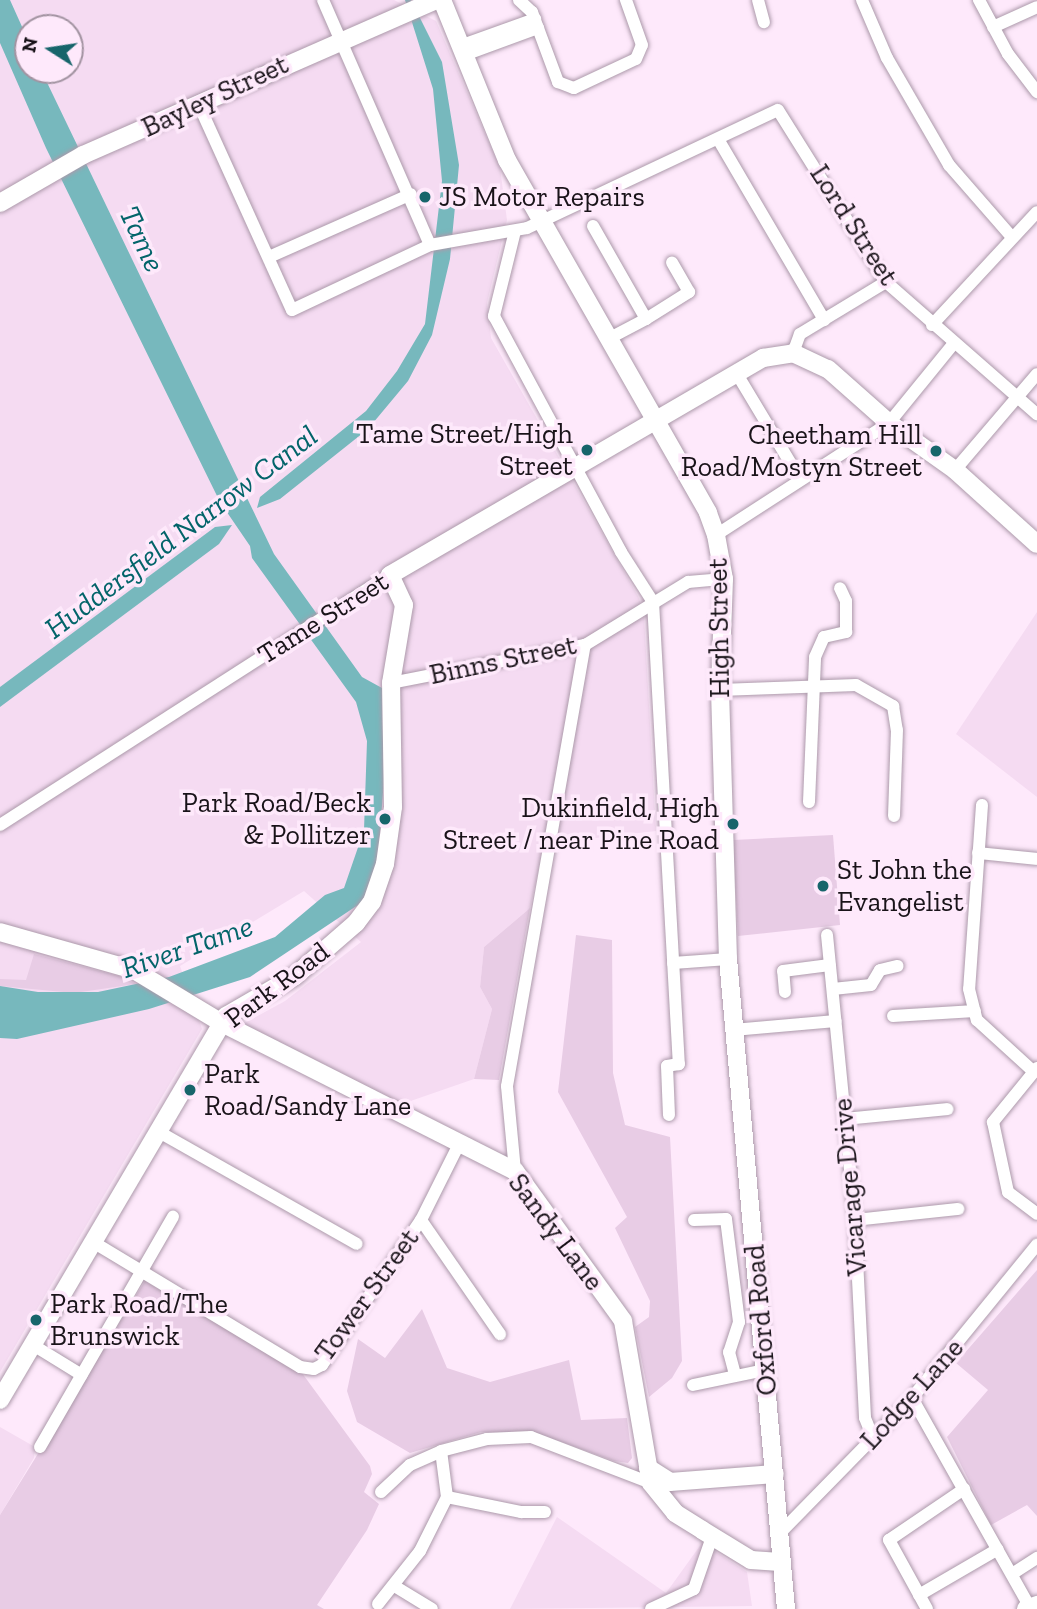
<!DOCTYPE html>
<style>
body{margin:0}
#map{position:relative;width:1037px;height:1609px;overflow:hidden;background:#fee9fb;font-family:"Zilla Slab",serif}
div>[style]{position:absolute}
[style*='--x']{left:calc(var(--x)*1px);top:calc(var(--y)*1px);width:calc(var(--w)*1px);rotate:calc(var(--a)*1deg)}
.built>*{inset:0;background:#f5dbf2}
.green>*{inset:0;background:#e8cce5}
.water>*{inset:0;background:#77b8bd}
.roads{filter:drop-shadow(0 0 2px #ac99aa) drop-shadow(0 0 2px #ac99aa)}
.street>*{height:12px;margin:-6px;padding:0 6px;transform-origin:6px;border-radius:6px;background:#fff}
.secondary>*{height:18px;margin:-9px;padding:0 9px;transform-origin:9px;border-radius:9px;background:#fff}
.dots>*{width:19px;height:19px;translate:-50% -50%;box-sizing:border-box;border:4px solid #fee9fb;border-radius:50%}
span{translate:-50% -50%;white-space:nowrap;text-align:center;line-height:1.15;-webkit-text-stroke:7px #fee9fb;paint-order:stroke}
.street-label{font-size:28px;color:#191319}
.poi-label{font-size:28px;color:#191319}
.left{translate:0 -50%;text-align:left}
.right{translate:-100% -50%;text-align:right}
.water-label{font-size:30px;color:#03646a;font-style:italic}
.north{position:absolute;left:14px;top:14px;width:70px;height:70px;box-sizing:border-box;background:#fee9fb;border:2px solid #a293a1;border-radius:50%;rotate:282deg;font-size:19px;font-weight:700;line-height:28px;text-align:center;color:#191319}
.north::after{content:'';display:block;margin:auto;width:24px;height:32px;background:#17656b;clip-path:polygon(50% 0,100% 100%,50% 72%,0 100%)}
</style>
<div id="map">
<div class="built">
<div style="clip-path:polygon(evenodd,0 0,394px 0,436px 21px,500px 168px,507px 220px,487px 303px,491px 338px,639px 598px,644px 616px,656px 831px,544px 844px,530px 908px,484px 947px,480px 987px,492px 1009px,474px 1079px,402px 1104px,243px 1024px,285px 1001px,361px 942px,304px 891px,180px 966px,202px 1029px,0 1372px,0 0,28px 28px,70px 28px,70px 70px,28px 70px,28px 28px)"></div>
<div style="clip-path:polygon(1037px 612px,1037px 797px,956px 734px)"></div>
<div style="clip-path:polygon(0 1427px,35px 1447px,34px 1458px,0 1515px)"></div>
<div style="clip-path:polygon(557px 1517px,666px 1593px,702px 1543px,747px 1572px,752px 1606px,510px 1609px)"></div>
</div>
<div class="green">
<div style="clip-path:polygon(833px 835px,840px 925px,738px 936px,733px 840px)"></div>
<div style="clip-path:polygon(530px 908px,499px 1080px,474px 1079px,492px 1009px,480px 987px,484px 947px)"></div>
<div style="clip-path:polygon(576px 935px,612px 940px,613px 1073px,625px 1125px,670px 1137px,682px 1361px,672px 1378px,649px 1397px,635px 1327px,649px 1317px,650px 1301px,615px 1228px,627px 1217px,558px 1092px)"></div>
<div style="clip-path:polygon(34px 954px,119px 976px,136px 984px,74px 993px,0 986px,0 979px,26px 980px)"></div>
<div style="clip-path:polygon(1037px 1270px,1037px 1516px,1027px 1505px,991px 1525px,947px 1437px,988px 1390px,956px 1363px)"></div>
<div style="clip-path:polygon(145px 1281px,302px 1373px,370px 1466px,372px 1474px,364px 1492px,379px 1504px,367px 1530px,317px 1605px,324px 1609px,0 1609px,0 1515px)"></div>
<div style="clip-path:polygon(422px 1309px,447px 1368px,490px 1382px,569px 1360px,581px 1420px,627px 1418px,632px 1458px,628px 1463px,614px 1461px,534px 1432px,481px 1432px,410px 1453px,357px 1422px,347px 1391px,358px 1339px,385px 1358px)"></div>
</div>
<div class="water">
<div style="clip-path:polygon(0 0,10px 0,28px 40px,28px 70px,41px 70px,274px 554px,362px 677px,382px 688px,384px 779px,378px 859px,364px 901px,250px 977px,149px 1009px,17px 1039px,0 1038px,0 986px,38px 992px,98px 992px,169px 977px,275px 937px,325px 895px,344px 888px,364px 830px,367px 741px,356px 702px,252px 558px,250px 546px,220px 502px,46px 148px,0 43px)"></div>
<div style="clip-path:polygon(405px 0,411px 0,442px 62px,459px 165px,450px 259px,432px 335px,408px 381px,368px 429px,280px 499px,257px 508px,260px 497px,366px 411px,397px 371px,425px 324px,442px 181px,433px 89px)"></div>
<div style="clip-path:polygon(232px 525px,219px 544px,0 707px,0 687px,215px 527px)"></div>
</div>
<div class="roads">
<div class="street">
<div style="--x:323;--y:0;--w:267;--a:66.4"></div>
<div style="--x:519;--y:0;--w:18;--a:43"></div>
<div style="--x:532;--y:12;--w:75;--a:69.6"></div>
<div style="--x:558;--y:82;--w:17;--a:21"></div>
<div style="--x:574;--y:88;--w:68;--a:-25.1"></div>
<div style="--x:636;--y:59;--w:15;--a:-67"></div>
<div style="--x:642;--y:45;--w:48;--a:-109.6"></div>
<div style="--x:758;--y:0;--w:23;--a:75"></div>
<div style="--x:862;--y:0;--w:63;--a:66.7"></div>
<div style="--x:887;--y:58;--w:124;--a:59.9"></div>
<div style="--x:949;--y:165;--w:94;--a:48.9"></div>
<div style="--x:979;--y:0;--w:61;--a:61.8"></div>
<div style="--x:1008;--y:54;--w:48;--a:52.7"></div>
<div style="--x:993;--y:27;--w:48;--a:-24.4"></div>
<div style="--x:460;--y:46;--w:80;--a:-19.8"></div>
<div style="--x:464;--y:55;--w:79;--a:-20"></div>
<div style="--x:198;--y:103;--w:227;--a:65.6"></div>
<div style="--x:292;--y:310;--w:153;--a:-25.2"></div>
<div style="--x:430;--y:245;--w:98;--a:-9.9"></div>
<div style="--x:527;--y:228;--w:277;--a:-25.2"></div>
<div style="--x:778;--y:110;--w:203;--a:57.9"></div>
<div style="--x:886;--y:282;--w:201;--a:41.2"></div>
<div style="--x:718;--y:139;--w:210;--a:59.6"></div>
<div style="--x:593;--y:226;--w:107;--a:60.3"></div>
<div style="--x:646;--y:319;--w:51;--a:-32.1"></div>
<div style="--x:689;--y:292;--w:34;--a:-120"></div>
<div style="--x:515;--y:231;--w:88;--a:103.9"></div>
<div style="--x:494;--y:316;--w:268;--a:61.7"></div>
<div style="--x:621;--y:552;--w:59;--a:57.4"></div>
<div style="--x:653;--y:602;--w:463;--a:86.8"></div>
<div style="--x:679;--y:1064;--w:12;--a:171"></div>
<div style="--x:667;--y:1066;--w:49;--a:87.7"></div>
<div style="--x:269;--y:257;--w:155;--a:-23.9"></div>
<div style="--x:932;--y:325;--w:154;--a:-47.1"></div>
<div style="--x:608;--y:339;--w:43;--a:-27.8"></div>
<div style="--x:793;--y:353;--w:20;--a:-70"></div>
<div style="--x:800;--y:334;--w:100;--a:-31.2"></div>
<div style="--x:737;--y:374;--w:122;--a:59"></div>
<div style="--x:955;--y:470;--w:126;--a:-49.5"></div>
<div style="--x:716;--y:535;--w:206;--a:-32.9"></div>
<div style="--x:889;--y:423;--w:103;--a:-50.9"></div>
<div style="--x:391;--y:683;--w:198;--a:-11.1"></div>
<div style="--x:585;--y:645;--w:121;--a:-31.5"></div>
<div style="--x:688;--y:582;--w:36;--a:-5"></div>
<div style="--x:720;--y:690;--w:136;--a:-2.1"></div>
<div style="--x:856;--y:685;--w:43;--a:29.6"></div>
<div style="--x:893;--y:706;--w:24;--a:81"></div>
<div style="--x:897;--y:730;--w:86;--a:92"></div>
<div style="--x:809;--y:802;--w:145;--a:-87.6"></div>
<div style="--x:815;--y:657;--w:22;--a:-66"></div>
<div style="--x:824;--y:637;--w:23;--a:-13"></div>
<div style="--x:846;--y:632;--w:31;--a:-90"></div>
<div style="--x:846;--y:601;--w:14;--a:-115"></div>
<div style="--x:982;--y:805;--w:184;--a:94"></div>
<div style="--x:969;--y:989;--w:32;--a:76"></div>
<div style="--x:977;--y:1020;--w:77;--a:42.4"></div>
<div style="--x:0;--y:825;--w:463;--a:-32.7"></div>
<div style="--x:978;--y:853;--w:59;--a:5.8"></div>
<div style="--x:827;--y:935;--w:286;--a:84.4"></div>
<div style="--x:855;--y:1220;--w:198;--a:87.1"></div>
<div style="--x:865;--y:1418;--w:22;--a:68"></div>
<div style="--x:673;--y:963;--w:55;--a:-4.2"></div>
<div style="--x:833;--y:989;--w:38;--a:-6"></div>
<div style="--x:871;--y:985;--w:17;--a:-59"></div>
<div style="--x:880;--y:970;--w:18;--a:-13"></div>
<div style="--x:785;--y:992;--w:21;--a:-95"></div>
<div style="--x:783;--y:971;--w:47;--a:-7.3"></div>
<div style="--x:893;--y:1016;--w:82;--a:-3.5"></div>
<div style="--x:733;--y:1030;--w:103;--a:-5"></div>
<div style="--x:1037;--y:1068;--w:70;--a:129.2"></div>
<div style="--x:993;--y:1122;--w:72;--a:77.9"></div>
<div style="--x:1008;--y:1192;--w:36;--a:37"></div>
<div style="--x:845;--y:1119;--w:103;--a:-5.5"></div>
<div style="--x:159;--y:1132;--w:227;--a:29.5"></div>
<div style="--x:515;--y:1171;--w:85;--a:-95.4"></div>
<div style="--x:507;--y:1086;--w:448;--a:-80"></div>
<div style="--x:421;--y:1220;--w:139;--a:55.3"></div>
<div style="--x:694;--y:1220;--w:32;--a:-2"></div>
<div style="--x:726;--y:1219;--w:104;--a:82.8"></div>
<div style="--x:739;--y:1322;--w:32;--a:108"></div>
<div style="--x:729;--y:1352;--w:24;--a:75"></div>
<div style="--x:855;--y:1220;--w:104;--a:-6.1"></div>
<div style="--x:93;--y:1242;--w:242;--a:31.1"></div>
<div style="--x:300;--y:1367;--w:14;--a:8"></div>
<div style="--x:314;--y:1369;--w:9;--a:-27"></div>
<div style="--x:322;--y:1365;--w:176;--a:-55.7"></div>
<div style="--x:421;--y:1220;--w:87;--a:-63.4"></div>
<div style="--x:33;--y:1345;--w:57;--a:31.5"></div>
<div style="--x:693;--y:1385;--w:74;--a:-11.8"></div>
<div style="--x:912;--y:1398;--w:240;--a:60.6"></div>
<div style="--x:40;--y:1447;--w:266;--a:-60"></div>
<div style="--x:381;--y:1492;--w:40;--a:-43"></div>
<div style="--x:410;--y:1465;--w:34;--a:-24"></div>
<div style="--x:441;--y:1451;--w:48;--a:-14.6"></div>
<div style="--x:487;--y:1439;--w:44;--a:-2.6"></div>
<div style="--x:531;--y:1437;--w:129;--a:21"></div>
<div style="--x:447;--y:1497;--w:76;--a:11.5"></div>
<div style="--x:521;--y:1512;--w:24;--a:0"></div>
<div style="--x:778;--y:1535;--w:192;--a:-45.6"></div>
<div style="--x:912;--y:1398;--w:198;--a:-50.8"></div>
<div style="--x:1012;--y:1574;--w:30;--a:-33"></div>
<div style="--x:396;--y:1587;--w:42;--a:31.4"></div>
<div style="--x:919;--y:1595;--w:91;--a:-30.2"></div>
<div style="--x:378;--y:1604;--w:68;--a:-51.6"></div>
<div style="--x:420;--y:1551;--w:60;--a:-63.4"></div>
<div style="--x:447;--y:1497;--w:46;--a:-97.4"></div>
<div style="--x:651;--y:1609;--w:47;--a:-24.9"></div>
<div style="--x:694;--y:1589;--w:55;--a:-70.9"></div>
<div style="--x:927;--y:1609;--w:79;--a:-118.8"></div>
<div style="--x:889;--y:1540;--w:91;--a:-34.2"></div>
</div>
<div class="secondary">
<div style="--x:442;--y:0;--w:173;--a:67.9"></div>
<div style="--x:507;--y:160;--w:406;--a:60.3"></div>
<div style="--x:708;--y:513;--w:23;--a:70"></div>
<div style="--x:716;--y:535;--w:45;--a:79.7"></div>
<div style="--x:724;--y:579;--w:111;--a:92.1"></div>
<div style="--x:720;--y:690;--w:269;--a:88.3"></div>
<div style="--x:728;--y:959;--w:653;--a:84.9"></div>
<div style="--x:0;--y:203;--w:96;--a:-30"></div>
<div style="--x:83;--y:155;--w:386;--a:-23.7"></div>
<div style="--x:0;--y:932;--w:139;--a:15.8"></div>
<div style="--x:134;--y:970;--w:103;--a:31.1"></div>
<div style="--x:222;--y:1023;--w:328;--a:26.8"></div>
<div style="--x:515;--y:1171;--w:185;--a:54.2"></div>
<div style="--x:623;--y:1321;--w:164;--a:80.2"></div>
<div style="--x:651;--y:1483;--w:38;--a:51"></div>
<div style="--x:675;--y:1513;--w:32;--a:32"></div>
<div style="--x:702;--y:1530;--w:57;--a:31.5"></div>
<div style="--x:751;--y:1560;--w:29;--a:4"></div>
<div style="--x:0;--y:1400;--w:446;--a:-59.5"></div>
<div style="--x:226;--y:1016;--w:80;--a:-30.1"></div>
<div style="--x:295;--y:976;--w:81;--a:-41"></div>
<div style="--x:356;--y:923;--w:26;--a:-53"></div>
<div style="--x:372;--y:902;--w:40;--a:-71.1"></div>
<div style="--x:385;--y:864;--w:58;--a:-82"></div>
<div style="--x:393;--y:807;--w:124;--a:-90.9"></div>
<div style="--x:391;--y:683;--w:79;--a:-80.5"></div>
<div style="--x:404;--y:605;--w:33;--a:-115"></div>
<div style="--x:390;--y:575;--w:432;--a:-30.2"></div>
<div style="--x:763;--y:358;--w:30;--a:-9"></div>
<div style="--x:793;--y:353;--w:38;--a:25"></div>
<div style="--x:828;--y:369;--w:81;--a:41.5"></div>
<div style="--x:889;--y:423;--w:81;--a:35.5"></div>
<div style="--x:955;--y:470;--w:110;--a:42.1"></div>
<div style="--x:648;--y:1468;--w:26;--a:32"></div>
<div style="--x:670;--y:1482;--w:105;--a:-4.4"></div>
<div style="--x:1026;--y:1609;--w:12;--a:-20"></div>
</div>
</div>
<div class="dots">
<div style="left:425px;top:197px;background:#17656b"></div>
<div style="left:587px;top:450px;background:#17656b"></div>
<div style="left:936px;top:451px;background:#17656b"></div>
<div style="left:385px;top:819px;background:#17656b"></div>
<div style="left:733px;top:824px;background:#17656b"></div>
<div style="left:823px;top:886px;background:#17656b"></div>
<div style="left:190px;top:1090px;background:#17656b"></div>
<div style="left:36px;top:1320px;background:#17656b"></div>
</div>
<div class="street-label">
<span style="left:215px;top:96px;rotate:-25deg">Bayley Street</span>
<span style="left:854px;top:225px;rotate:57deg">Lord Street</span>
<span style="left:323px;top:618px;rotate:-32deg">Tame Street</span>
<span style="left:719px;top:628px;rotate:-91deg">High Street</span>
<span style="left:503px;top:660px;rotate:-12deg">Binns Street</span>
<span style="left:277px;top:985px;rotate:-37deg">Park Road</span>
<span style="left:850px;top:1187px;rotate:-95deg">Vicarage Drive</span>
<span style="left:556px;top:1232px;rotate:53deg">Sandy Lane</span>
<span style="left:367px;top:1295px;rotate:-54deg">Tower Street</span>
<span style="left:761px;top:1320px;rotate:-95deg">Oxford Road</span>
<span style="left:912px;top:1394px;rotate:-48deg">Lodge Lane</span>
</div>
<div class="poi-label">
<span class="left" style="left:439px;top:197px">JS Motor Repairs</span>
<span class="right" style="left:573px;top:450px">Tame Street/High<br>Street</span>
<span class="right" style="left:922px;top:451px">Cheetham Hill<br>Road/Mostyn Street</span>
<span class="right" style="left:371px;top:819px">Park Road/Beck<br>&amp; Pollitzer</span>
<span class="right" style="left:719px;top:824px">Dukinfield, High<br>Street / near Pine Road</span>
<span class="left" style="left:837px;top:886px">St John the<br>Evangelist</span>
<span class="left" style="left:204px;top:1090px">Park<br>Road/Sandy Lane</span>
<span class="left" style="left:50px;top:1320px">Park Road/The<br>Brunswick</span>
</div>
<div class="water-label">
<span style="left:142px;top:239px;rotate:65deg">Tame</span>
<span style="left:181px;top:532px;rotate:-37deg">Huddersfield Narrow Canal</span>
<span style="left:187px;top:947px;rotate:-19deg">River Tame</span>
</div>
<div class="north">N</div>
</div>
